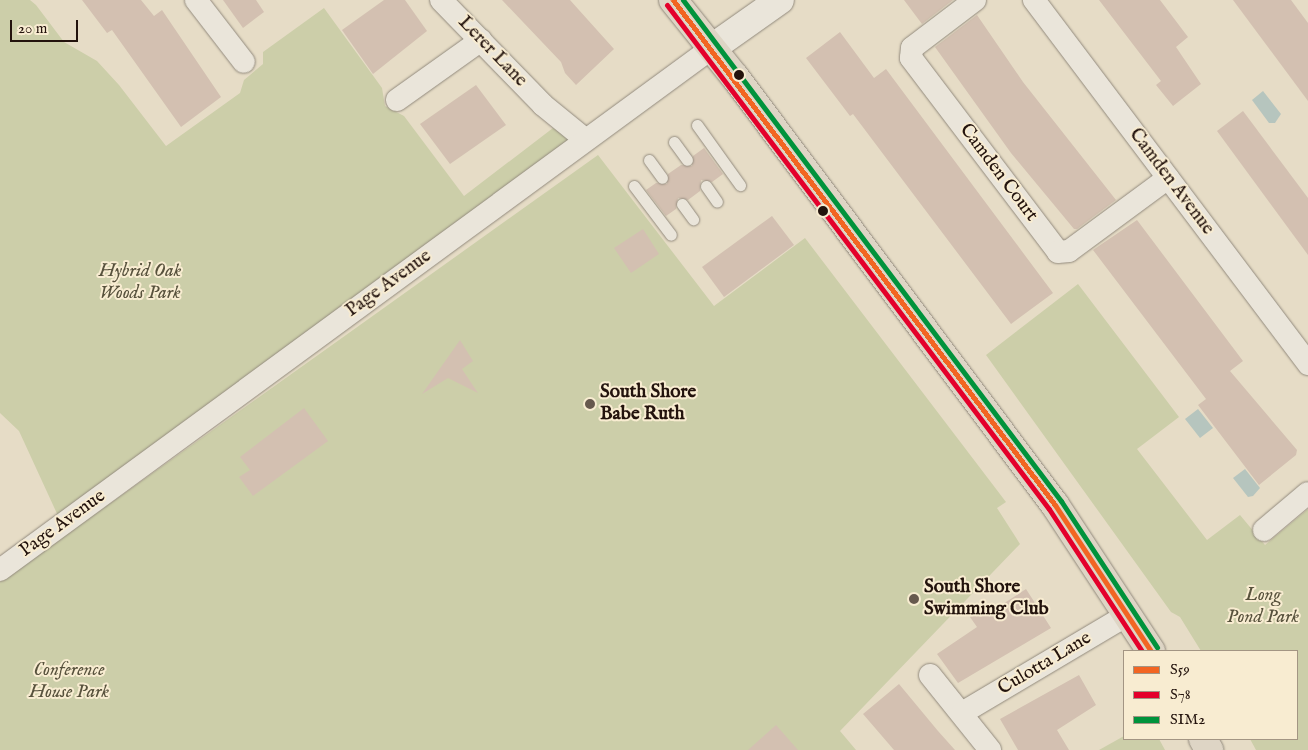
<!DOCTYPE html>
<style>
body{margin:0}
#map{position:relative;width:1308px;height:750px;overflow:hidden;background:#e6dcc6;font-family:"IM FELL English",serif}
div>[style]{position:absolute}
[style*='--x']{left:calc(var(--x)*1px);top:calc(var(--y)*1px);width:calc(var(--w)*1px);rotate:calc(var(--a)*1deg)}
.green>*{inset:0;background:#cccea9}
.water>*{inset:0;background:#b6c5be}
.building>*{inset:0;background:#d3c0b1}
.roads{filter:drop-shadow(0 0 1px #928a7d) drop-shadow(0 0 1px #928a7d)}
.service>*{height:11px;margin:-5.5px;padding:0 5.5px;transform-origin:5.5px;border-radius:5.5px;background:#eae5da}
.minor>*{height:22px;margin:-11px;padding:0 11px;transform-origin:11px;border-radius:11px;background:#eae5da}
.tertiary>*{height:28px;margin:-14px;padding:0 14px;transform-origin:14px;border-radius:14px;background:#eae5da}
.primary>*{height:28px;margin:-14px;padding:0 14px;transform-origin:14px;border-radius:14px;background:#ded5c5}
.bus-1>*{height:5px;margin:-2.5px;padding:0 2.5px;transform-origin:2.5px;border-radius:2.5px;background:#f26522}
.bus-2>*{height:5px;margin:-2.5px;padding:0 2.5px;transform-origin:2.5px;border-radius:2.5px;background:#e4002b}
.bus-3>*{height:5px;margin:-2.5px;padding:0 2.5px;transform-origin:2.5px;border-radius:2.5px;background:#00933c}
.dots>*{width:14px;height:14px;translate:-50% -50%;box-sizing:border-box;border:2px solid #f8ecd1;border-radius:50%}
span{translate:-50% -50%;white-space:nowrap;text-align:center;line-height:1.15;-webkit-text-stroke:4px #f8ecd1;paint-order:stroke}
.street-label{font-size:19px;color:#23130d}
.park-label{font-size:19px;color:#57513c;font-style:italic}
.poi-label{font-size:19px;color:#23130d;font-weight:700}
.left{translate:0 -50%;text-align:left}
.legend{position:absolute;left:1123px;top:650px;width:175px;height:90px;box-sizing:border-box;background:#f8ecd1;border:1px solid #a39583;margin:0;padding:6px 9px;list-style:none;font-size:15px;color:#23130d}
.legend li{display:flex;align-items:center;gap:10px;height:25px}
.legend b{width:25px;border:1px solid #a39583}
.scale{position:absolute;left:10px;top:20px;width:68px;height:22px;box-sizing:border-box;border:2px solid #23130d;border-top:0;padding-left:6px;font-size:15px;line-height:18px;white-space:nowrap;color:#23130d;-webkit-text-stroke:4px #f8ecd1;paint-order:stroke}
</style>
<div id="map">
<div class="green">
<div style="clip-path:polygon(0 0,30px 0,36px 5px,64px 42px,97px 61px,119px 85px,166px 146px,240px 93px,244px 80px,263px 64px,263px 52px,324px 8px,382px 88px,385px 106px,404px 116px,464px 196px,553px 128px,572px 140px,59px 518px,19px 431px,0 413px)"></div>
<div style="clip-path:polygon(598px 155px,714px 306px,805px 238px,1006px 502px,997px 508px,1020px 544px,840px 731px,856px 750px,0 750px,0 582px)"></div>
<div style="clip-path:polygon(1078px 284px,1179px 417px,1137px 449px,1207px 540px,1240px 515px,1265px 545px,1308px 509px,1308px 750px,1256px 750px,1250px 739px,1297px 739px,1297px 651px,1201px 651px,1180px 617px,1171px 612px,986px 355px)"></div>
<div style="clip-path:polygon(1124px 736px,1159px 739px,1165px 750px,1099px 750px)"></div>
</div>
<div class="water">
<div style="clip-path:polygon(1263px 91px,1281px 114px,1275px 123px,1269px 123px,1252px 100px)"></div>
<div style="clip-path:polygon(1198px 409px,1213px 428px,1200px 438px,1185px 419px)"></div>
<div style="clip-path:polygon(1245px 469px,1260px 488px,1253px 496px,1248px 497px,1233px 478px)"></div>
</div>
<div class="building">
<div style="clip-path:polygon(82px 0,141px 0,154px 16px,162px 10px,221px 97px,181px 127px,112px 30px,107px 33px)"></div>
<div style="clip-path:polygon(223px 0,256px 0,264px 12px,243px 28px)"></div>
<div style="clip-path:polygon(384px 0,405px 0,427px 31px,373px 74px,342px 30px)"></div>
<div style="clip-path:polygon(502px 0,570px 0,614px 49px,576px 85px,565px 73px,561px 62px)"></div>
<div style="clip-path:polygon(904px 0,953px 0,922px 24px)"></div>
<div style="clip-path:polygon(1099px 0,1160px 0,1188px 37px,1176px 47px,1201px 84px,1173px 106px,1156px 85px,1161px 81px)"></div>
<div style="clip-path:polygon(1233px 0,1291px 0,1308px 23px,1308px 101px)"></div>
<div style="clip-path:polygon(977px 15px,1023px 82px,1116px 200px,1077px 229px,1074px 229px,1011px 153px,935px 47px)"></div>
<div style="clip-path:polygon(840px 32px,874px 78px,886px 69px,1053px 293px,1011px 324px,853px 114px,850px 116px,806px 58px)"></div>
<div style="clip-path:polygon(476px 85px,506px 125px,450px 164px,420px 124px)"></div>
<div style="clip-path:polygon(1243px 111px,1308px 198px,1308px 255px,1217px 131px)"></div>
<div style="clip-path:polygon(704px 148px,723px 174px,712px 182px,701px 180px,700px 191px,688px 200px,678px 198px,676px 209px,666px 216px,646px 190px,656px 183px,667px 184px,668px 174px,681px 165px,692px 166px,693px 156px)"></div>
<div style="clip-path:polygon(772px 216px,794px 245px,724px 297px,702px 267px)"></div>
<div style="clip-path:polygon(1137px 220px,1243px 361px,1230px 371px,1297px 450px,1296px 455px,1259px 485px,1198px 405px,1206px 399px,1093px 250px)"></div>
<div style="clip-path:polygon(643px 229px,659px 254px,631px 273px,614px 248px)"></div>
<div style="clip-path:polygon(460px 340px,473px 361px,462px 369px,478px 393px,448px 378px,422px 394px)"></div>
<div style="clip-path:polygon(304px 408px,328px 441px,253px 496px,239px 477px,250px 470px,240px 457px)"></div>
<div style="clip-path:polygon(1026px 589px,1051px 628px,958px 683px,937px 654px,977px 627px,970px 617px,986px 606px,992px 611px)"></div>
<div style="clip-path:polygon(1079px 675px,1096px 705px,1057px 730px,1069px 750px,1018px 750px,1000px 719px)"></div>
<div style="clip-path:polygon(899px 684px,938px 731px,955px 750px,894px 750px,863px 714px)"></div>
<div style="clip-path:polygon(776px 725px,798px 750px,748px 750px)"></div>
</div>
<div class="roads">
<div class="service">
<div style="--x:697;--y:125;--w:74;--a:54.4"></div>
<div style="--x:674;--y:142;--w:22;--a:54"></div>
<div style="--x:649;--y:160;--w:22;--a:54"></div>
<div style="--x:634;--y:186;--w:61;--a:52.9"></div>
<div style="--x:706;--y:186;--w:19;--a:55"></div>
<div style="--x:682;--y:204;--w:19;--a:54"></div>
</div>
<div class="minor">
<div style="--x:196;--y:0;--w:78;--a:52.3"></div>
<div style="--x:441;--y:0;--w:146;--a:45.8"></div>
<div style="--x:543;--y:105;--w:55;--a:39.1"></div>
<div style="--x:975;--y:0;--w:79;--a:142.7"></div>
<div style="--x:912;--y:48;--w:10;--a:96"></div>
<div style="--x:911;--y:58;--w:243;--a:52.8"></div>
<div style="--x:1058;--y:252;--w:11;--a:-5"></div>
<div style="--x:1069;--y:251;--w:123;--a:-36.4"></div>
<div style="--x:1034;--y:0;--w:456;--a:53"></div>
<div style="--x:397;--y:100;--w:103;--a:-35.5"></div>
<div style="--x:1264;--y:530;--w:57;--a:-40.1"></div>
<div style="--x:0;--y:570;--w:883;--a:-36.25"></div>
<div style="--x:930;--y:675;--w:96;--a:51.3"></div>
<div style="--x:962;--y:713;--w:194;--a:-30.7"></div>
</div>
<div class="tertiary">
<div style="--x:712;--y:48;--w:83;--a:-35.2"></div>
</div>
<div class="primary">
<div style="--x:673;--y:0;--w:99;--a:51.2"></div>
<div style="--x:735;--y:77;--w:534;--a:53.22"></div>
<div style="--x:1055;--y:505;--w:175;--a:56.7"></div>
<div style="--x:1203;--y:739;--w:13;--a:61"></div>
</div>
</div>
<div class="bus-1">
<div style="--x:673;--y:0;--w:633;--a:52.89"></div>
<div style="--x:1055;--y:505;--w:175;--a:56.7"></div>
</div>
<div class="bus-2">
<div style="--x:667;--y:5;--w:632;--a:52.84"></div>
<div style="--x:1049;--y:509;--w:170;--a:56.8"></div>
</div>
<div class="bus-3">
<div style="--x:683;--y:0;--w:628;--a:52.97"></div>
<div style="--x:1061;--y:501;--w:175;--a:56.7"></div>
</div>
<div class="dots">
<div style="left:739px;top:75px;background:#23130d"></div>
<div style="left:823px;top:211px;background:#23130d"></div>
<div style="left:590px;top:404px;background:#67594e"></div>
<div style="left:914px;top:599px;background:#67594e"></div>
</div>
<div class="street-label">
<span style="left:492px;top:52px;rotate:46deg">Lerer Lane</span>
<span style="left:998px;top:173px;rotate:53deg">Camden Court</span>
<span style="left:1171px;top:182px;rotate:53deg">Camden Avenue</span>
<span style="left:389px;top:284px;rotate:-36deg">Page Avenue</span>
<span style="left:63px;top:524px;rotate:-36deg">Page Avenue</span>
<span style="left:1045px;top:664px;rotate:-31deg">Culotta Lane</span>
</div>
<div class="park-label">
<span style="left:140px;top:283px">Hybrid Oak<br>Woods Park</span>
<span style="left:1263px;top:607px">Long<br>Pond Park</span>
<span style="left:69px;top:682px">Conference<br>House Park</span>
</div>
<div class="poi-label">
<span class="left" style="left:600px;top:404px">South Shore<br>Babe Ruth</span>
<span class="left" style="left:924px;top:599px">South Shore<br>Swimming Club</span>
</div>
<ul class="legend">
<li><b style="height:6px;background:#f26522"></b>S59</li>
<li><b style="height:6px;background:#e4002b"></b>S78</li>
<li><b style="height:6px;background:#00933c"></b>SIM2</li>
</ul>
<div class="scale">20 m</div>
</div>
